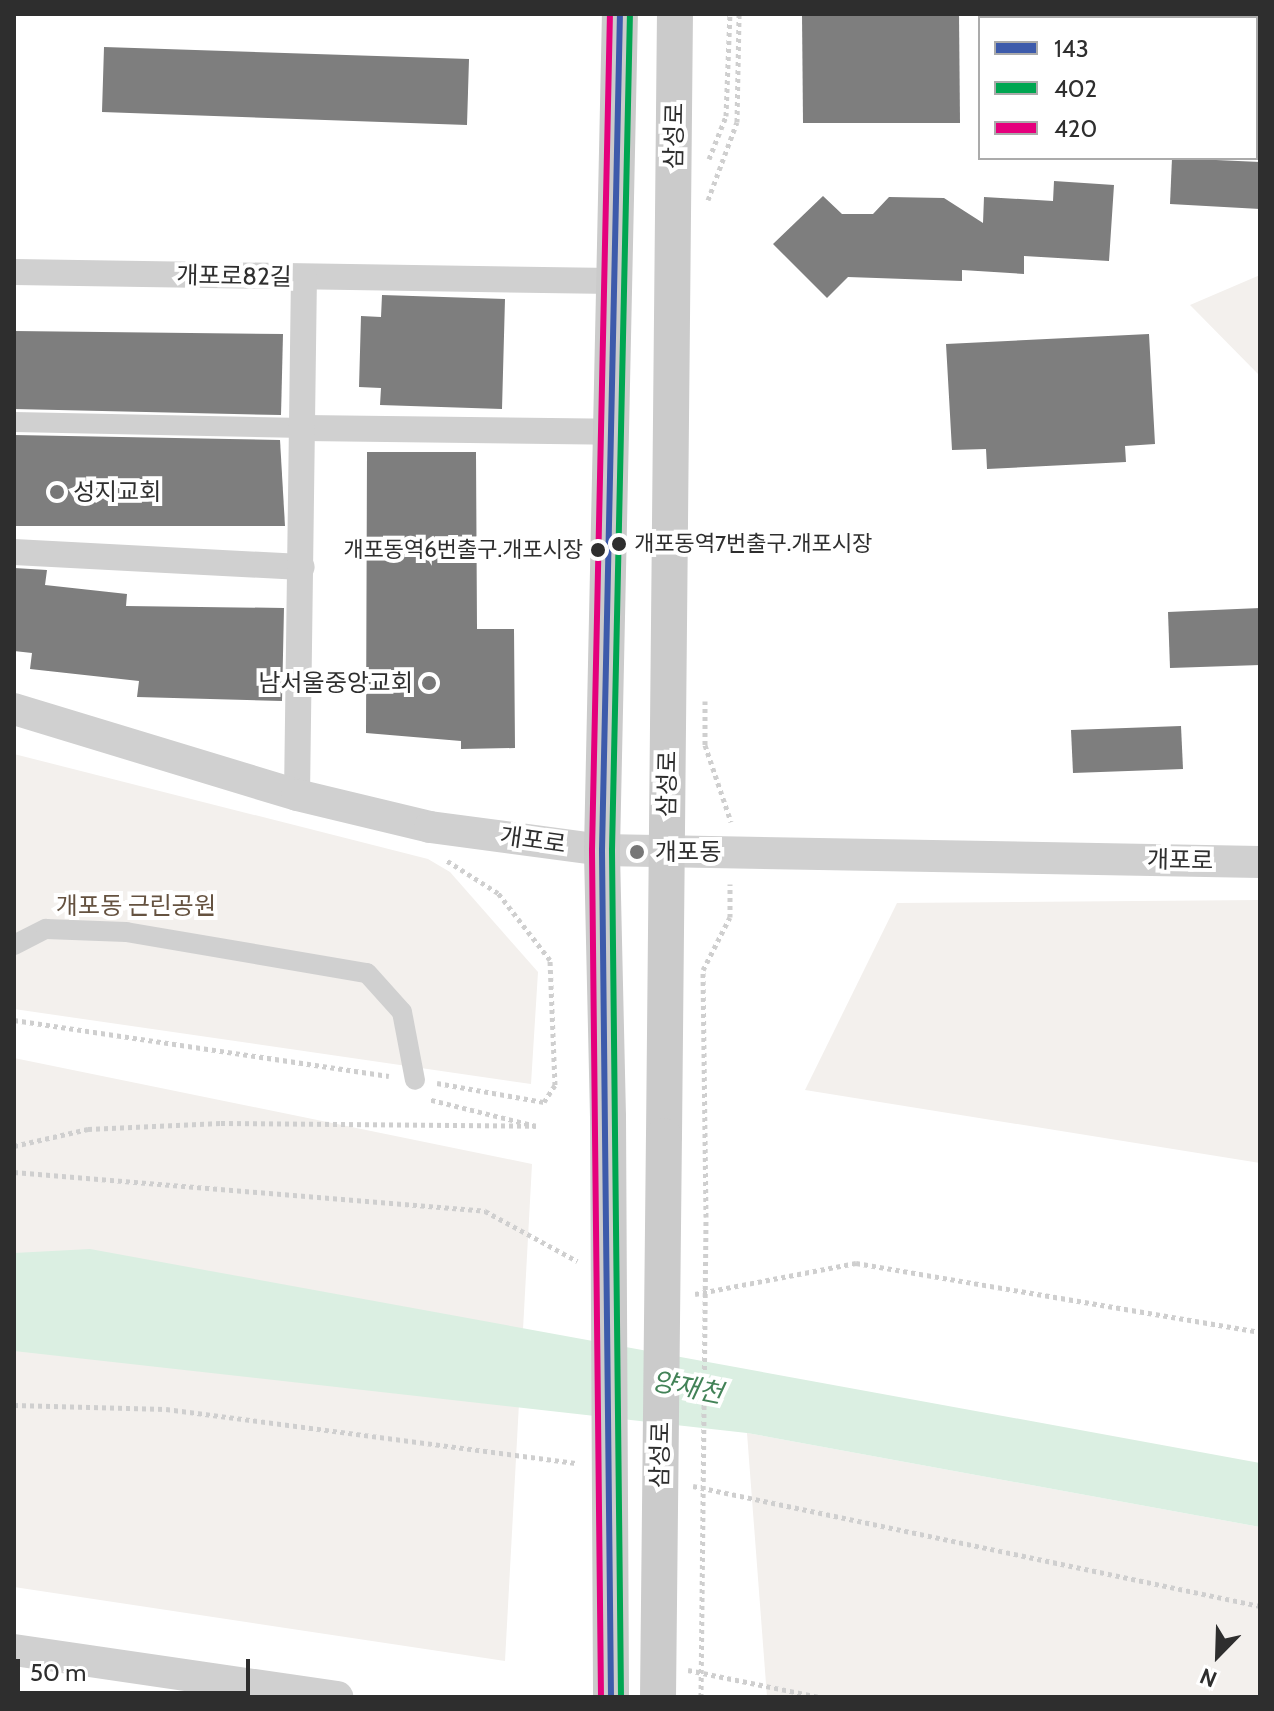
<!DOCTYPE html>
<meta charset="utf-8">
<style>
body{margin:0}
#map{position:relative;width:1274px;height:1711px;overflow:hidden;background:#fff;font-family:Cabin,"Noto Sans KR",sans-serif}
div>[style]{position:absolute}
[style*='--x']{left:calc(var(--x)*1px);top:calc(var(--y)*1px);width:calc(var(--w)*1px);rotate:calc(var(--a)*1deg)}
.green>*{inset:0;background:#f3f0ed}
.water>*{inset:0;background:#dbefe2}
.building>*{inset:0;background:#7e7e7e}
.path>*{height:5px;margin-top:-2.5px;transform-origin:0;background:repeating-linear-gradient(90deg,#cfcfcf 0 4px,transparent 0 8px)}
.pedestrian>*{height:20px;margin:-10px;padding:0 10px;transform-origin:10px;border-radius:10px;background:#d0d0d0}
.minor>*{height:26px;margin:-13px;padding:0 13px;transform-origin:13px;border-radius:13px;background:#d0d0d0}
.tertiary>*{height:32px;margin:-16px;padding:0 16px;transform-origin:16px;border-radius:16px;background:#d0d0d0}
.secondary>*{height:36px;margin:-18px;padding:0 18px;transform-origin:18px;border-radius:18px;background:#cbcbcb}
.path-bridge>*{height:5px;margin-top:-2.5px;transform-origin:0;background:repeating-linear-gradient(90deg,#cfcfcf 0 4px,transparent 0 8px)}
.secondary-bridge>*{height:36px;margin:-18px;padding:0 18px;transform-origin:18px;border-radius:18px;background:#cbcbcb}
.bus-1>*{height:6px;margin:-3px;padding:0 3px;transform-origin:3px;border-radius:3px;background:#3d5bab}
.bus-2>*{height:6px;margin:-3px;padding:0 3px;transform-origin:3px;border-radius:3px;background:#00a651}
.bus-3>*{height:6px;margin:-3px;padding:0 3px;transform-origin:3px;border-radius:3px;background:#e5007d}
.dots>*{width:22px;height:22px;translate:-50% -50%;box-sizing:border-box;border:4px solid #fff;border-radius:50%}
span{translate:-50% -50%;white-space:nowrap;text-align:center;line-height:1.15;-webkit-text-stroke:8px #fff;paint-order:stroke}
.bus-label{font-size:22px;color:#2e2e2e}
.left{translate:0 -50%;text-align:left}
.right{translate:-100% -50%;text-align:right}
.street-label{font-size:24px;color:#2e2e2e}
.poi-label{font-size:24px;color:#2e2e2e}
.park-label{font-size:24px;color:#655240}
.water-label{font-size:26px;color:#428257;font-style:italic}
.frame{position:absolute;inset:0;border:16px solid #2e2e2e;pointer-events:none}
.legend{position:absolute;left:978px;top:16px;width:280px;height:144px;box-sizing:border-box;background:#fff;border:2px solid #ababab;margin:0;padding:10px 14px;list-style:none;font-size:24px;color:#2e2e2e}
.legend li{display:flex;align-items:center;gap:16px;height:40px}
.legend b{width:40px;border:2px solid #ababab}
.north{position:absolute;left:1178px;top:1615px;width:80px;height:80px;-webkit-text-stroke:6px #fff;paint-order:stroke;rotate:203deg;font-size:22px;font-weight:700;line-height:32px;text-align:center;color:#2e2e2e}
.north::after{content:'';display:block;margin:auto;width:28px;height:36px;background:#2e2e2e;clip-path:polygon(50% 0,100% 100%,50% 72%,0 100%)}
.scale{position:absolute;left:16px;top:1659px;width:234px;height:36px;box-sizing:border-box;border:4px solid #2e2e2e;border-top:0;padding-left:10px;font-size:24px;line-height:28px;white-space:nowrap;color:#2e2e2e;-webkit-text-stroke:6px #fff;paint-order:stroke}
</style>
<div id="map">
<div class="green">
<div style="clip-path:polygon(1260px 275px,1260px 376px,1190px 305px)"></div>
<div style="clip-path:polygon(14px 754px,428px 859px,450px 872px,538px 972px,531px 1084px,14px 1009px)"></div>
<div style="clip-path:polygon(1260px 900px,1260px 1163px,805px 1090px,897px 903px)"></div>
<div style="clip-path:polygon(14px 1058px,532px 1164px,505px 1661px,14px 1587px)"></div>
<div style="clip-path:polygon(747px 1433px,1260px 1527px,1260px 1697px,767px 1697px)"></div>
</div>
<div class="water">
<div style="clip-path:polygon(90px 1249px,1260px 1463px,1260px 1527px,747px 1433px,14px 1351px,14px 1253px)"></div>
</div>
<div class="building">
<div style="clip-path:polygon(802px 14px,959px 14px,960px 123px,803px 123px)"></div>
<div style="clip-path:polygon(104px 47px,469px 59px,467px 125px,102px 112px)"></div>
<div style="clip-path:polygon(1172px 158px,1260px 162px,1260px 209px,1170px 204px)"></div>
<div style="clip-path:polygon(1054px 181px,1114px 185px,1109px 261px,1024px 256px,1024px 274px,962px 270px,962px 281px,848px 277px,827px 298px,773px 244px,823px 196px,842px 214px,873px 214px,889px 197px,944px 198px,983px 223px,984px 197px,1053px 201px)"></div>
<div style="clip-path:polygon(382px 295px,505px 299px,502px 409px,380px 405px,381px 388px,359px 387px,361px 316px,381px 317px)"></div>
<div style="clip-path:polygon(14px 331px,283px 334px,281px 415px,14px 409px)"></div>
<div style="clip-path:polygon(1149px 334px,1155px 444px,1125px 446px,1126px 462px,987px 469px,986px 449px,952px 450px,946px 344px)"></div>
<div style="clip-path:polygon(14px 435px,280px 440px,285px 526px,14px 526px)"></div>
<div style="clip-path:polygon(367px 452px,476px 452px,477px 629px,514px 629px,515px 748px,461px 749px,461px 741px,366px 733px)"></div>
<div style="clip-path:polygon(14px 568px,47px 570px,45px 585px,127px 594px,126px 606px,284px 608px,282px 701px,137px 697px,139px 681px,30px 669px,32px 653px,14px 651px)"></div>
<div style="clip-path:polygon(1260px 608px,1260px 665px,1170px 668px,1168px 612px)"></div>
<div style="clip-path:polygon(1181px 726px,1183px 769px,1073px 773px,1071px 730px)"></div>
</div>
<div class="path">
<div style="--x:709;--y:159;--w:46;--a:-68.4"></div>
<div style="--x:726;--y:116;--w:102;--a:-87.8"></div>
<div style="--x:708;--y:200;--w:83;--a:-69.6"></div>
<div style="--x:737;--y:122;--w:108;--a:-88.9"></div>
<div style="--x:705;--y:701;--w:44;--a:90"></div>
<div style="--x:705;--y:745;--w:81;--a:71.3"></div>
<div style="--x:14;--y:1020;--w:379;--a:8.5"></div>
<div style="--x:437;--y:1083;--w:109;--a:10.1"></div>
<div style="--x:544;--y:1102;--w:20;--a:-57"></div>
<div style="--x:555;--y:1085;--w:125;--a:-92.3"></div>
<div style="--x:550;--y:960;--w:85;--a:-127.8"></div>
<div style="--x:498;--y:893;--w:62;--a:-147.6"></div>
<div style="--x:14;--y:1146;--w:76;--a:-12.9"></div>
<div style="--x:88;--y:1129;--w:133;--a:-2.6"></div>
<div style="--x:221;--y:1123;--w:315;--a:0.5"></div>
<div style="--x:536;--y:1126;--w:111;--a:-166"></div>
<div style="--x:14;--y:1172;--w:473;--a:4.7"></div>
<div style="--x:485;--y:1211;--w:105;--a:28.5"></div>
<div style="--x:706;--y:1217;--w:247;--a:-90.7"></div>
<div style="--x:703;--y:970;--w:59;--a:-63"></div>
<div style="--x:730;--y:917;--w:33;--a:-90"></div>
<div style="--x:695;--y:1294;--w:164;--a:-10.9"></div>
<div style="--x:856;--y:1263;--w:410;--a:9.7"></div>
<div style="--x:14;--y:1405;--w:152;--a:1.5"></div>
<div style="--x:166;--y:1409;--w:415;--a:7.5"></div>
<div style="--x:693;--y:1486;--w:580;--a:11.95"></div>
<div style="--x:688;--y:1670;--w:135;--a:11.6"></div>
</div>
<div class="pedestrian">
<div style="--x:14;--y:422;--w:290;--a:1.2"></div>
<div style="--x:14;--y:945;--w:36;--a:-27"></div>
<div style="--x:46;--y:929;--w:80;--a:2.1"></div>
<div style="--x:126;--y:932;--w:244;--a:9.7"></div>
<div style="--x:367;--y:973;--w:52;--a:48.1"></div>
<div style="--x:402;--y:1012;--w:69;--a:79.2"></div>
</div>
<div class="minor">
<div style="--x:14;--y:272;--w:599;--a:0.86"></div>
<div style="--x:304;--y:428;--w:308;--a:0.7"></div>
<div style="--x:14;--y:552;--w:288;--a:3"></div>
<div style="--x:297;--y:795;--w:518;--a:-89.23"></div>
</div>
<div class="tertiary">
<div style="--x:14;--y:709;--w:296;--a:16.9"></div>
<div style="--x:297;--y:795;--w:137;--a:13.5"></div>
<div style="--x:430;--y:827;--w:174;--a:7.6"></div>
<div style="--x:602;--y:850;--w:658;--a:1.04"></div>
<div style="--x:14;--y:1650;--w:327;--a:8.3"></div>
</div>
<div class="secondary">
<div style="--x:608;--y:1117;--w:267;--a:-91.3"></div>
<div style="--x:602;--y:850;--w:836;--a:-88.77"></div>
<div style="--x:664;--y:1136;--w:1122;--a:-89.44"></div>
</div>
<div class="path-bridge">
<div style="--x:701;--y:1697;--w:480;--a:-89.4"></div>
</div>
<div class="secondary-bridge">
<div style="--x:608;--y:1117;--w:580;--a:89.7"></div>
<div style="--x:658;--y:1697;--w:561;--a:-89.39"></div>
</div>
<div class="bus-1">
<div style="--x:611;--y:1697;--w:847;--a:-90.61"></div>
<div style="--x:602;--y:850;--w:836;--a:-88.77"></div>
</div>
<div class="bus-2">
<div style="--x:621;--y:1697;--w:847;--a:-90.61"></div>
<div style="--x:612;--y:850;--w:836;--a:-88.77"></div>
</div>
<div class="bus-3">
<div style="--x:601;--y:1697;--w:847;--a:-90.61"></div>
<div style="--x:592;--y:850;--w:836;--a:-88.77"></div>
</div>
<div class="dots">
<div style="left:57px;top:492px;background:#777"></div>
<div style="left:619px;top:544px;background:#2e2e2e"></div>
<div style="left:598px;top:550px;background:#2e2e2e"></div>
<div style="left:429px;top:683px;background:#777"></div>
<div style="left:637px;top:852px;background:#777"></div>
</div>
<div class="bus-label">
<span class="left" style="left:634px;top:544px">개포동역7번출구.개포시장</span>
<span class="right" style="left:583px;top:550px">개포동역6번출구.개포시장</span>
</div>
<div class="street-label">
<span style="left:674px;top:136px;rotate:-89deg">삼성로</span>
<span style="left:234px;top:276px;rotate:1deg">개포로82길</span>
<span style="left:667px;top:784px;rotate:-89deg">삼성로</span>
<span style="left:533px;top:840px;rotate:8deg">개포로</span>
<span style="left:1180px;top:860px;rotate:1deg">개포로</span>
<span style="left:660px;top:1455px;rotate:-89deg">삼성로</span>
</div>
<div class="poi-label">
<span class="left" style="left:73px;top:492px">성지교회</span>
<span class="right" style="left:413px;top:683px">남서울중앙교회</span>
<span class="left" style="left:655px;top:852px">개포동</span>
</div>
<div class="park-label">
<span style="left:136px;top:906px">개포동 근린공원</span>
</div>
<div class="water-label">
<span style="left:687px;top:1388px;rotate:11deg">양재천</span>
</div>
<div class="frame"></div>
<ul class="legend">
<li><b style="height:10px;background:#3d5bab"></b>143</li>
<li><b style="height:10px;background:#00a651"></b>402</li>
<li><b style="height:10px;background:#e5007d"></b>420</li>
</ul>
<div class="north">N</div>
<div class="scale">50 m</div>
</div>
